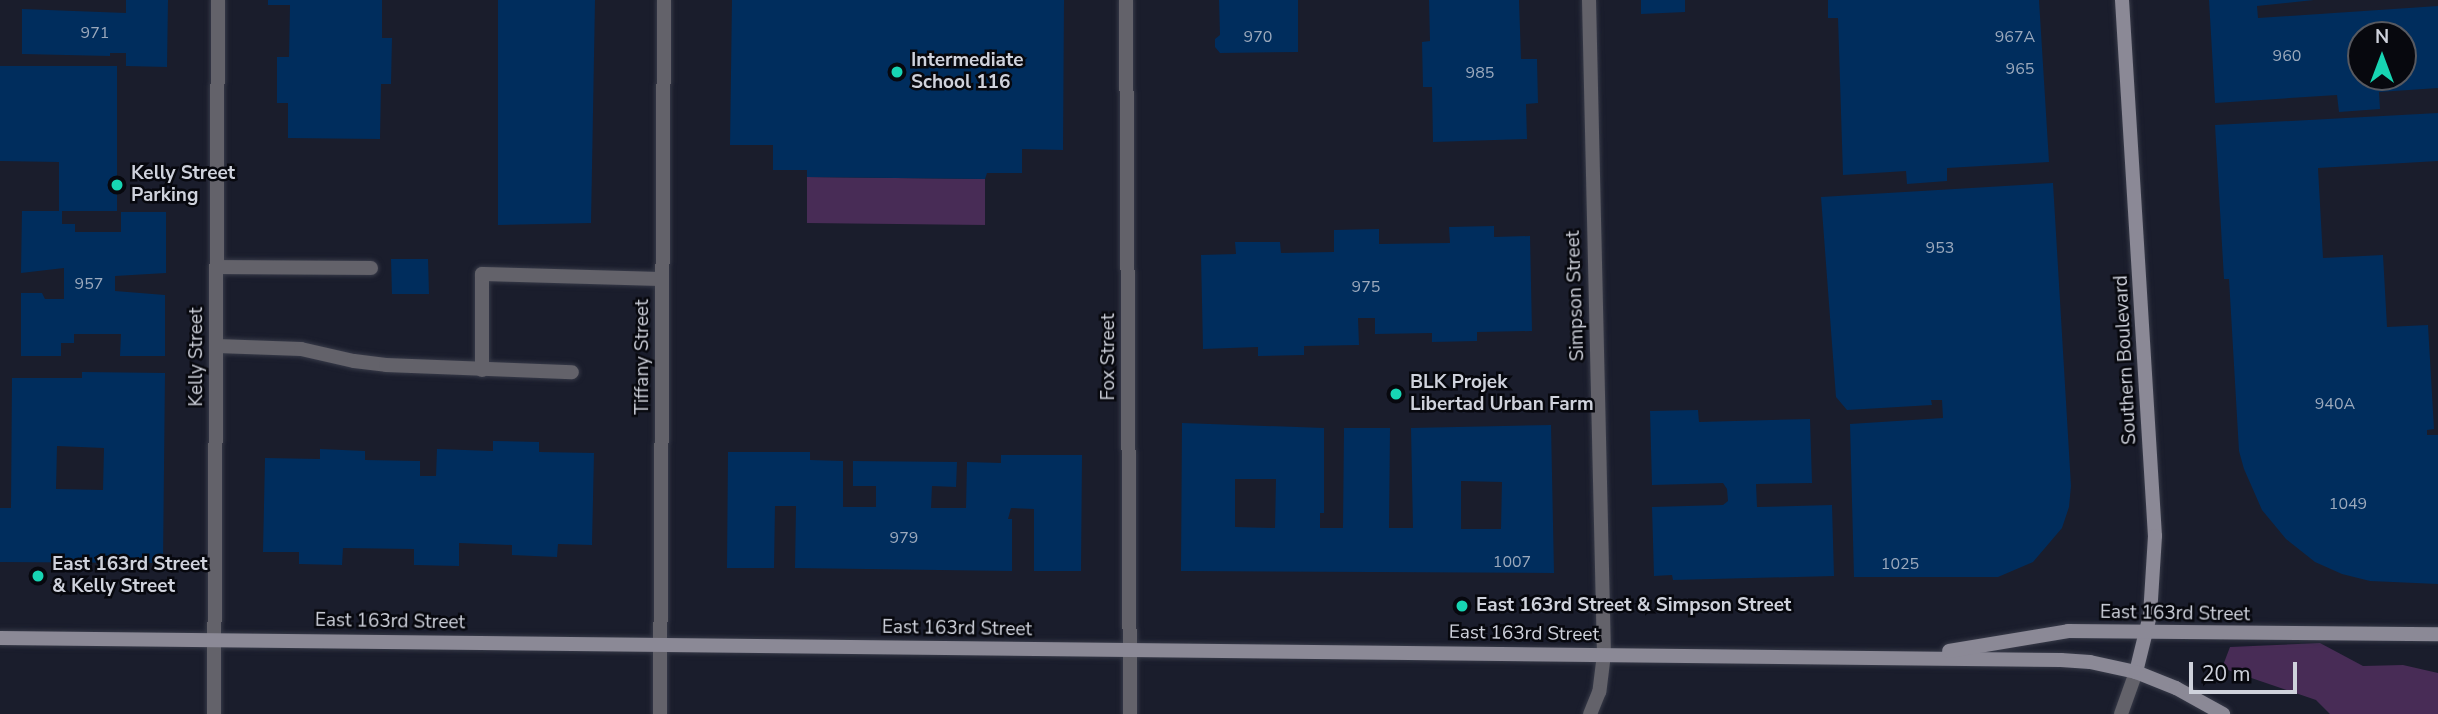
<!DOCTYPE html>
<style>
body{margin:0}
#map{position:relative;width:2438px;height:714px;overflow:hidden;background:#1a1d2c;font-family:"Nunito Sans",sans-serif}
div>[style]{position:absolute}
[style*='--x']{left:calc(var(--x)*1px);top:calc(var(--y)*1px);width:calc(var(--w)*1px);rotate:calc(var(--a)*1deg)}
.green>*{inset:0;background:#482c56}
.building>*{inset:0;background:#002d5d}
.roads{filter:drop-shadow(0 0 2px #373a48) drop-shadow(0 0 2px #373a48)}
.service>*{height:14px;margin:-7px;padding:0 7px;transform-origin:7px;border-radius:7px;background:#63626a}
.minor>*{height:14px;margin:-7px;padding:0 7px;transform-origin:7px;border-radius:7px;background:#63626a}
.tertiary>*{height:14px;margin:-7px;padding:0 7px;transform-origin:7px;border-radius:7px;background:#63626a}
.secondary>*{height:14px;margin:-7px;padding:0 7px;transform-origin:7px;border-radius:7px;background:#8b8996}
.dots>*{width:19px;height:19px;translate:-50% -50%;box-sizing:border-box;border:4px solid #07080e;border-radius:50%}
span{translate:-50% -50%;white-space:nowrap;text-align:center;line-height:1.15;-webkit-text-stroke:5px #07080e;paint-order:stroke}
.number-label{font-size:16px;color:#9ba9bc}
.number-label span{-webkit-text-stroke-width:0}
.poi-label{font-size:19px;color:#cfd2dc;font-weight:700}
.left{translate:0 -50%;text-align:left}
.street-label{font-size:19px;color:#cfd2dc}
.north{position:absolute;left:2347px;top:21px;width:70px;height:70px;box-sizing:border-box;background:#07080e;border:2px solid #575960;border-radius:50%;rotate:0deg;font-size:19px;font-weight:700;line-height:28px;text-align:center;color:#cfd2dc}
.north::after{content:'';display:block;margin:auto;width:24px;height:32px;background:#17d5b3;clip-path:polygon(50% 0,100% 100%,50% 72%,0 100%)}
.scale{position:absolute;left:2189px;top:662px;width:108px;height:32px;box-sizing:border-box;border:4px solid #cfd2dc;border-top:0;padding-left:9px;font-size:21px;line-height:24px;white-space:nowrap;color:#cfd2dc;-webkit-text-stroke:5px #07080e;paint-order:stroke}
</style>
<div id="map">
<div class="green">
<div style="clip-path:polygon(807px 177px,985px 179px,985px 225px,807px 223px)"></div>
<div style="clip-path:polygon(2320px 643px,2363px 666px,2403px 665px,2438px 673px,2438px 714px,2330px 714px,2316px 700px,2222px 668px,2230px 647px)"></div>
</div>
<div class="building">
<div style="clip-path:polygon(126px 0,168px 0,167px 67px,126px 66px,126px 53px,110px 53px,110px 56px,22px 54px,22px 9px,126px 13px)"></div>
<div style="clip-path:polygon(268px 0,382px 0,382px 38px,392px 38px,391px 84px,381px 84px,380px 139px,288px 138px,288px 103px,277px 103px,277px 57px,289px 57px,290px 5px,268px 5px)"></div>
<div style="clip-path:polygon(498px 0,595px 0,591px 223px,498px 225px)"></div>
<div style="clip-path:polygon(732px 0,1064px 0,1063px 150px,1022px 149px,1022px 173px,987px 173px,985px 179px,807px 177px,807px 170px,773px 170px,773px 145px,730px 145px)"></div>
<div style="clip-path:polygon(1219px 0,1298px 0,1298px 52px,1220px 53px,1215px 47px,1215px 39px,1220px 35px)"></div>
<div style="clip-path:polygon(1429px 0,1519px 0,1521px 59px,1537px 59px,1538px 103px,1526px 104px,1527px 139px,1433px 142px,1432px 87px,1423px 87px,1422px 42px,1430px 41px)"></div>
<div style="clip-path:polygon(1641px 0,1685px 0,1685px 12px,1641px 14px)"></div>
<div style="clip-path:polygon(1828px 0,2039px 0,2049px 162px,1947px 168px,1947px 181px,1907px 184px,1906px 171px,1843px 175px,1838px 18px,1828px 18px)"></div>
<div style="clip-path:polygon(evenodd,2209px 0,2314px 0,2257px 6px,2258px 18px,2438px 6px,2438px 88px,2379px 92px,2380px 109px,2339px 112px,2337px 95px,2215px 103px,2209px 0,2361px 35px,2403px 35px,2403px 77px,2361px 77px,2361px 35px)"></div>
<div style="clip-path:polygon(0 66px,117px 66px,117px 211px,62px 211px,62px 224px,75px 224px,75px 232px,121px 232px,121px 212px,166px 212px,166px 273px,115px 276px,115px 291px,165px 295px,165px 356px,120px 356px,121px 334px,74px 334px,74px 343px,61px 343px,61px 356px,21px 356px,21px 293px,42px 293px,45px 299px,64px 299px,64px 268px,21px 273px,22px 211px,59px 211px,59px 162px,0 161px)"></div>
<div style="clip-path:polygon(2438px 113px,2438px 161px,2318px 168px,2323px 258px,2383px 255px,2387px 327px,2428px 325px,2434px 429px,2427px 430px,2427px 435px,2438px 435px,2438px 584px,2370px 581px,2342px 574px,2315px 562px,2286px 539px,2262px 510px,2244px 469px,2239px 451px,2229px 279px,2224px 279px,2215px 125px)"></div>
<div style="clip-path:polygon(2053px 183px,2071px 486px,2069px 507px,2062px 528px,2033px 562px,1998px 577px,1854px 577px,1850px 424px,1943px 418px,1942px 400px,1931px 400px,1932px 405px,1847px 410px,1836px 397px,1821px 197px)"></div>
<div style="clip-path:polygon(1494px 226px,1494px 237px,1530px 236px,1532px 331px,1477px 332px,1477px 341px,1432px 342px,1432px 333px,1375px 334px,1375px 318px,1358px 318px,1359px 345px,1304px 346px,1304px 355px,1258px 356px,1258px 347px,1203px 349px,1201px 255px,1236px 254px,1235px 242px,1280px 242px,1281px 253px,1334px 252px,1334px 230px,1379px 229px,1379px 244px,1450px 243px,1449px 227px)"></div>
<div style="clip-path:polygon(391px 259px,428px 259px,429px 294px,392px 294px)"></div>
<div style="clip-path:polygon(evenodd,82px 372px,165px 373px,163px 563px,0 562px,0 508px,11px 508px,12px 378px,82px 378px,82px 372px,57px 446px,104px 448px,103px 490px,56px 489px,57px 446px)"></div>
<div style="clip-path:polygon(1698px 410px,1699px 422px,1810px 419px,1812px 483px,1756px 484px,1757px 507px,1832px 505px,1834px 576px,1673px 580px,1672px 575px,1654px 576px,1652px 507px,1723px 505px,1728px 501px,1727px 489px,1723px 483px,1652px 485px,1650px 411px)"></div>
<div style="clip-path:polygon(evenodd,1182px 423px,1324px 428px,1324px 513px,1320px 513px,1320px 528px,1343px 528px,1344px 428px,1390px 428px,1389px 528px,1413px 528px,1411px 428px,1551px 425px,1554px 573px,1181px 571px,1182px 423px,1235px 479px,1276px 479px,1275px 528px,1235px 527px,1235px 479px,1182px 423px,1461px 481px,1502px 482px,1501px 529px,1461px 529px,1461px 481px)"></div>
<div style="clip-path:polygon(493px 441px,539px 442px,539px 452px,594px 453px,592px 545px,558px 544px,557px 557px,512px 555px,512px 545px,459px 543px,459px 566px,414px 565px,414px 549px,343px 548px,342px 565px,299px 564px,299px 552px,263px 552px,265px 458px,320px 459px,320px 449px,365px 451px,365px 460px,420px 461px,420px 476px,436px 476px,437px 449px,493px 451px)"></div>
<div style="clip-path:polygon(728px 452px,810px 452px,810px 460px,843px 461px,843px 507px,876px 507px,876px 486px,853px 486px,853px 461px,957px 462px,956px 487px,932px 486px,931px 508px,966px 508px,967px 462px,1001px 463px,1001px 455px,1082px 455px,1081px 571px,1034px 571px,1034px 509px,1011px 508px,1008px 519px,1012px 519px,1012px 571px,795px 568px,796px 506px,775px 506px,774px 568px,727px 568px)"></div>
</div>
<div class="roads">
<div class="service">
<div style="--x:217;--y:267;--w:154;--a:0.4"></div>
<div style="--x:217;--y:346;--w:84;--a:2"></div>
<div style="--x:301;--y:349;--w:54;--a:12.8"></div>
<div style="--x:354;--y:361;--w:32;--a:7"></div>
<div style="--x:386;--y:365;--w:186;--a:2.2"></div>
<div style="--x:482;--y:370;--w:96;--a:-90"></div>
<div style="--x:482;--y:274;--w:180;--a:1.6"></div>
</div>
<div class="minor">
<div style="--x:1126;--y:0;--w:714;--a:89.68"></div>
<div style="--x:1589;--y:0;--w:654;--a:88.69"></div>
<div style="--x:1604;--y:654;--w:38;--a:97"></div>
<div style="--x:1599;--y:692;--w:24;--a:112"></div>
<div style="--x:214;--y:714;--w:714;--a:-89.68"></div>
<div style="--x:660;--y:714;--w:714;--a:-89.68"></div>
</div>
<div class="tertiary">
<div style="--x:2121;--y:714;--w:45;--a:-70.3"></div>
</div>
<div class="secondary">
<div style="--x:2122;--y:0;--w:537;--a:86.48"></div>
<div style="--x:2155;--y:536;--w:79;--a:93.6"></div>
<div style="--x:2150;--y:615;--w:59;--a:103.8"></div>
<div style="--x:0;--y:638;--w:2061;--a:0.61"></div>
<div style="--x:2061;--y:660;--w:29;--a:4"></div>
<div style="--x:2090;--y:662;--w:47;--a:12.3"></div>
<div style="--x:2136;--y:672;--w:43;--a:21.8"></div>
<div style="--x:2176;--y:688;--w:54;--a:29"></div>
<div style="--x:1949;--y:651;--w:121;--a:-9.5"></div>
<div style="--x:2068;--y:631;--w:370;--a:0.5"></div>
</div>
</div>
<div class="dots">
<div style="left:897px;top:72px;background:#17d5b3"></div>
<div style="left:117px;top:185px;background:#17d5b3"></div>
<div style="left:1396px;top:394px;background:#17d5b3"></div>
<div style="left:38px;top:576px;background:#17d5b3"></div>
<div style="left:1462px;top:606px;background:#17d5b3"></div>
</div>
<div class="number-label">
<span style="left:95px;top:33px">971</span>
<span style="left:1258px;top:37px">970</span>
<span style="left:2015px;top:37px">967A</span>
<span style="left:2287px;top:56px">960</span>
<span style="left:2020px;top:69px">965</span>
<span style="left:1480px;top:73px">985</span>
<span style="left:1940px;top:248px">953</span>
<span style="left:89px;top:284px">957</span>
<span style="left:1366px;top:287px">975</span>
<span style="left:2335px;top:404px">940A</span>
<span style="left:2348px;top:504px">1049</span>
<span style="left:904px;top:538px">979</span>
<span style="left:1512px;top:562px">1007</span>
<span style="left:1900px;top:564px">1025</span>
</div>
<div class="poi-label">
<span class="left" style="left:911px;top:72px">Intermediate<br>School 116</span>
<span class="left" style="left:131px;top:185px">Kelly Street<br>Parking</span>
<span class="left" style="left:1410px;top:394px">BLK Projek<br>Libertad Urban Farm</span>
<span class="left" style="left:52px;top:576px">East 163rd Street<br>&amp; Kelly Street</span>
<span class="left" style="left:1476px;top:606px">East 163rd Street &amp; Simpson Street</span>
</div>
<div class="street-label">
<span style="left:1576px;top:296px;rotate:-92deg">Simpson Street</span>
<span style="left:197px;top:357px;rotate:-90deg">Kelly Street</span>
<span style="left:643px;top:357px;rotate:-90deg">Tiffany Street</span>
<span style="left:1109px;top:357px;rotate:-90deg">Fox Street</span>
<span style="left:2126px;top:360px;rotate:-93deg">Southern Boulevard</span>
<span style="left:2175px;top:614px;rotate:1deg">East 163rd Street</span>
<span style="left:390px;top:622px;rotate:1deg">East 163rd Street</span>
<span style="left:957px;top:629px;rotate:1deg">East 163rd Street</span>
<span style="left:1524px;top:634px;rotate:1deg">East 163rd Street</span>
</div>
<div class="north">N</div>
<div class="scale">20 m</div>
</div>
